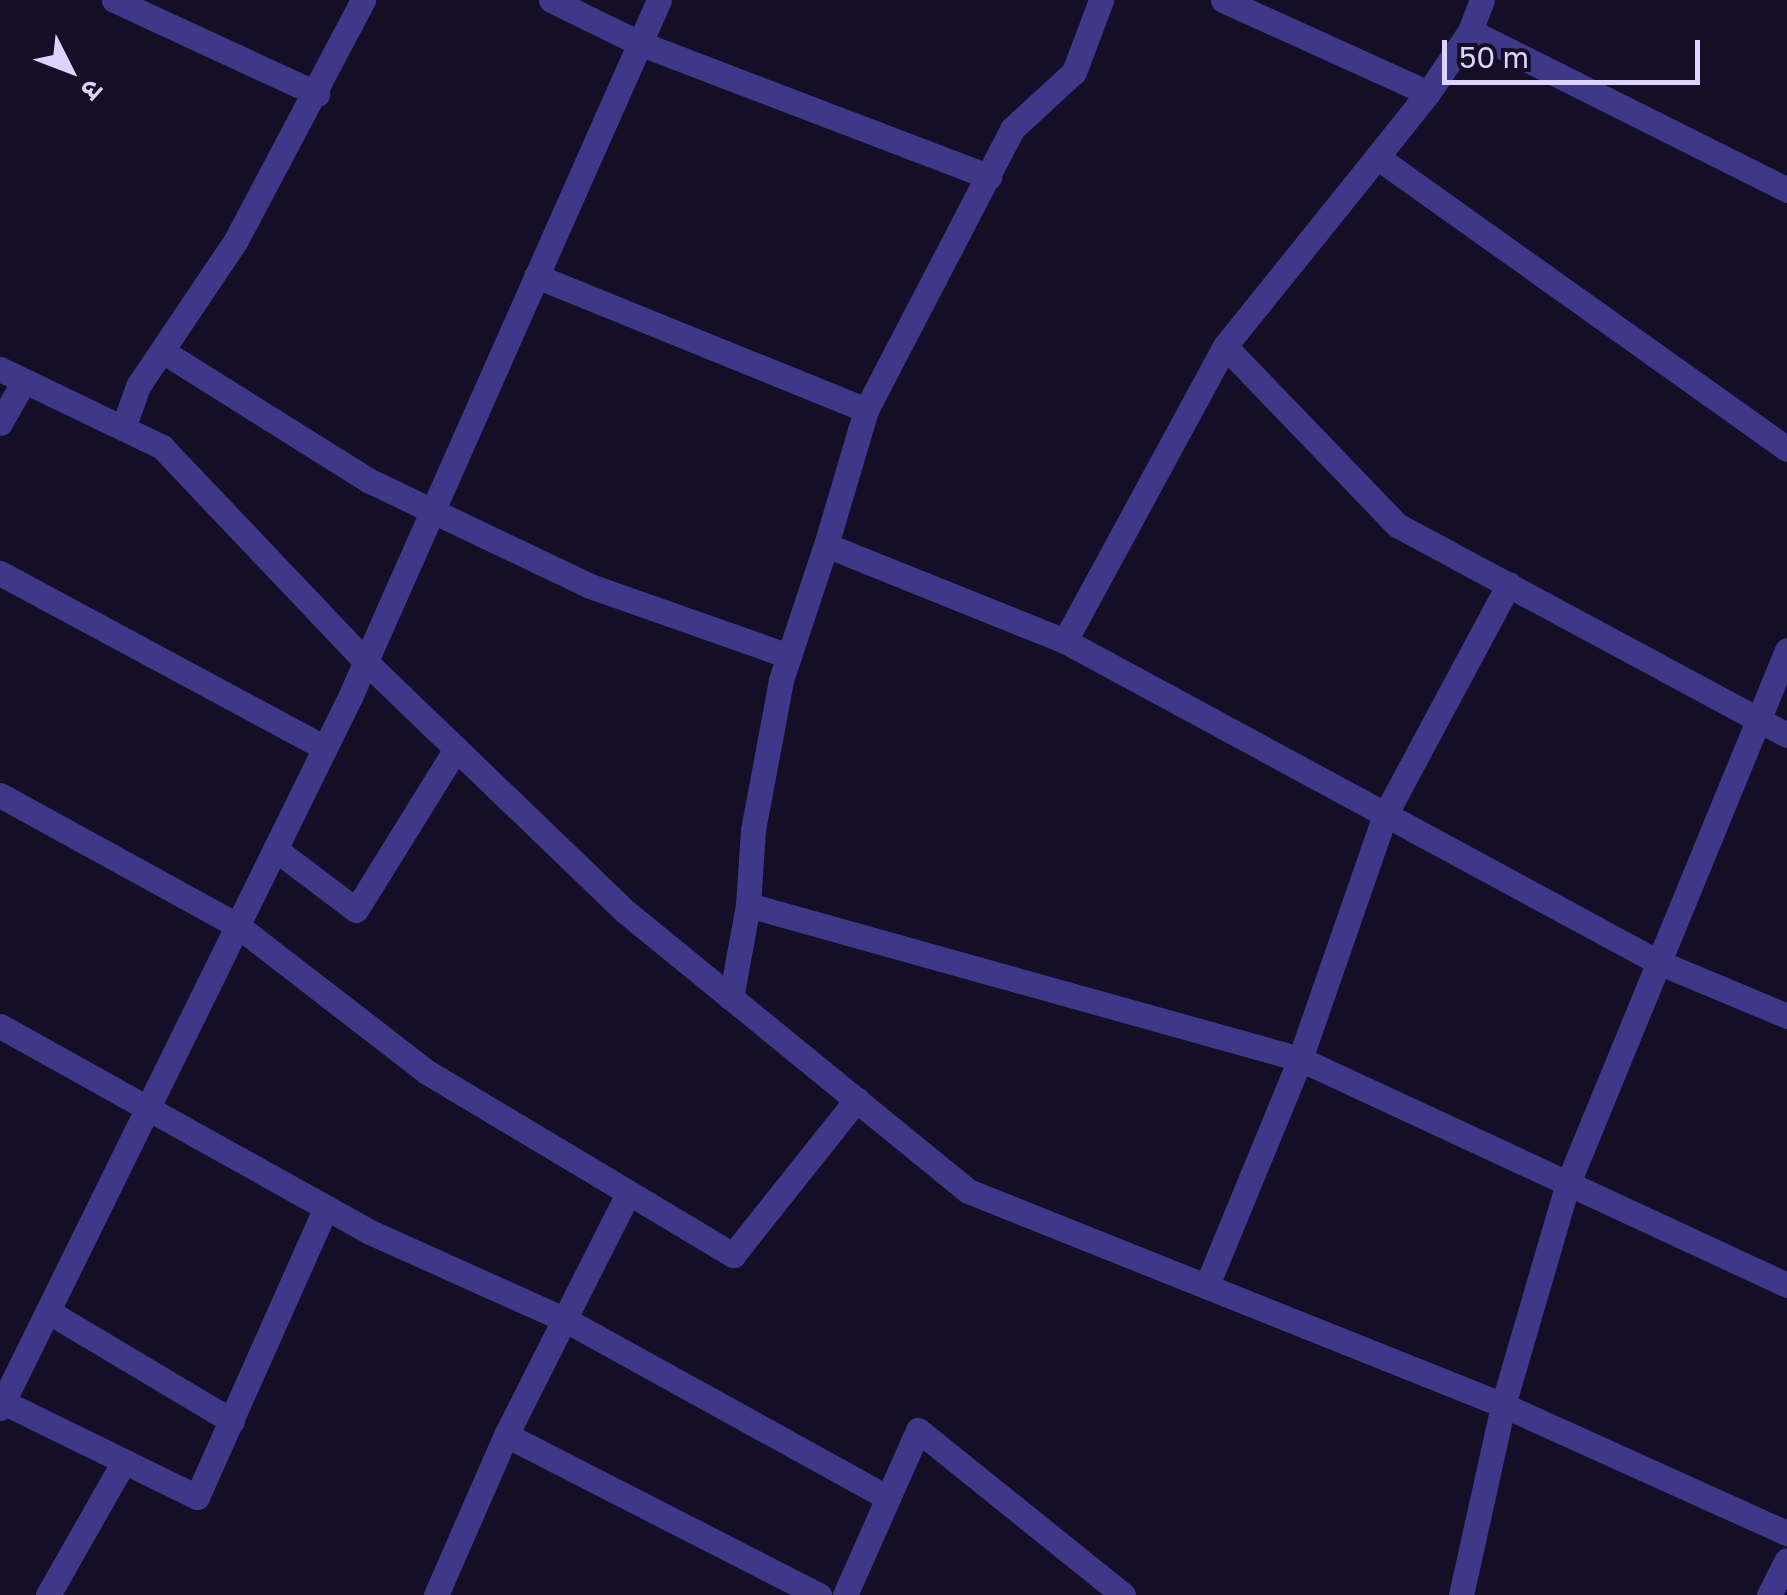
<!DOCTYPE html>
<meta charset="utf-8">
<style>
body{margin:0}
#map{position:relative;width:1787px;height:1595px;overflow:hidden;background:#140e27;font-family:"Golos Text","Noto Sans Devanagari",sans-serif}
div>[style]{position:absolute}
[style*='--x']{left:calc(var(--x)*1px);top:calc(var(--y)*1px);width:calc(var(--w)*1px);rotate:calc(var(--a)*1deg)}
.minor>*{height:25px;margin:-12.5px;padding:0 12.5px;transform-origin:12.5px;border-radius:12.5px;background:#3f3788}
span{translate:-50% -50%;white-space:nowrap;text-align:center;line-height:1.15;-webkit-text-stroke:8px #140e27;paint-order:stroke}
.north{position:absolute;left:20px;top:20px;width:100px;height:100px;-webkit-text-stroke:8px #140e27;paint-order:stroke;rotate:132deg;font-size:28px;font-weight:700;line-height:40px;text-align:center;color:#dcd4ff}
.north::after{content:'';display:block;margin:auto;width:35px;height:45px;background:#dcd4ff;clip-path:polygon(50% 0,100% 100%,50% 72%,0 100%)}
.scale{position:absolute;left:1442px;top:40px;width:258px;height:45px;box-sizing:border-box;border:5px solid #dcd4ff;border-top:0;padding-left:12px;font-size:30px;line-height:35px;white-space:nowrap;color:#dcd4ff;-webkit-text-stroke:8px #140e27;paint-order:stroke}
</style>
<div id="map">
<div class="minor">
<div style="--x:114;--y:0;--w:224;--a:24.8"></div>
<div style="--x:551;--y:0;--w:98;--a:26"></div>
<div style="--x:639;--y:43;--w:375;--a:20.9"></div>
<div style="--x:1223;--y:0;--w:225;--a:24.4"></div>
<div style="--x:1428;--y:93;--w:75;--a:-55.9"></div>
<div style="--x:1470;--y:31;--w:33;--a:-69"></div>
<div style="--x:1470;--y:31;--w:355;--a:26.6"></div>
<div style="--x:1428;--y:93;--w:82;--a:128.6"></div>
<div style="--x:1377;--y:157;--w:503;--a:35.46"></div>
<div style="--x:536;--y:276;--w:356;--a:22.1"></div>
<div style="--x:866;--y:410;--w:141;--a:106.5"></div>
<div style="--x:1225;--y:346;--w:243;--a:-51.2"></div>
<div style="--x:164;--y:352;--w:243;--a:32.1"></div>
<div style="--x:370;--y:481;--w:244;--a:25.5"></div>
<div style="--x:590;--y:586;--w:211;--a:19.4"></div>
<div style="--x:0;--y:369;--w:180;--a:25.7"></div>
<div style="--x:162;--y:447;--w:296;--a:46.5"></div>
<div style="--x:366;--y:662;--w:361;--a:43.9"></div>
<div style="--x:626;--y:912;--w:441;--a:39.2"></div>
<div style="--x:968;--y:1191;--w:576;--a:21.8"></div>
<div style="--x:1503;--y:1405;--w:312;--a:24.3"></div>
<div style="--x:866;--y:410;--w:317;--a:-62.5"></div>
<div style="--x:1012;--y:129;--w:84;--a:-42.6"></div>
<div style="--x:1074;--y:72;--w:77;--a:-69.4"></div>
<div style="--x:0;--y:423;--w:48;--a:-60.3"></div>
<div style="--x:123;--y:428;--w:45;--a:-70.3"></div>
<div style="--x:138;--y:386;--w:176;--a:-56.1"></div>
<div style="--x:236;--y:240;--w:272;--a:-62.1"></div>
<div style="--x:0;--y:573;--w:369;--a:28.3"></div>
<div style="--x:1787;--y:735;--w:443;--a:-151.7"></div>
<div style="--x:1397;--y:525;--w:248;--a:-133.9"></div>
<div style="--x:1225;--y:346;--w:336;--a:118.5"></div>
<div style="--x:1065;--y:641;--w:674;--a:28.43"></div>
<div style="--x:1658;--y:962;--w:140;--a:22.7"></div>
<div style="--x:0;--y:795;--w:272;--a:28.8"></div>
<div style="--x:238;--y:926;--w:239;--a:37.7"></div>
<div style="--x:427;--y:1072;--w:357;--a:30.9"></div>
<div style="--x:733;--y:1255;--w:199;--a:-51.5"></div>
<div style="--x:275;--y:849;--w:101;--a:37"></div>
<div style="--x:356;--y:910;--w:190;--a:-58.2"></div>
<div style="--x:748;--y:905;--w:75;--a:-86.2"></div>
<div style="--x:753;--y:830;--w:153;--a:-79.4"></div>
<div style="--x:781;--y:680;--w:142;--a:-71.6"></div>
<div style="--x:826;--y:545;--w:258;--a:21.9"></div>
<div style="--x:731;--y:998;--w:95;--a:-79.6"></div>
<div style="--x:748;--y:905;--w:573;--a:15.59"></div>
<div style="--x:1300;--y:1059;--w:537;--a:24.89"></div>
<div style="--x:0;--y:1026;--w:423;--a:29.1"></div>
<div style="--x:370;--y:1232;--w:213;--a:24.2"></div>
<div style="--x:564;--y:1319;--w:367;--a:28.9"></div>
<div style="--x:1207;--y:1285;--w:244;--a:-67.6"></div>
<div style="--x:1300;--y:1059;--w:258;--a:-70.8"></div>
<div style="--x:1385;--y:815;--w:262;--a:-61.8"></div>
<div style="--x:49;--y:1312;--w:213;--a:30.8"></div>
<div style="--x:3;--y:1402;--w:216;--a:26.1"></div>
<div style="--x:197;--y:1497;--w:317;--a:-66"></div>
<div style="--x:0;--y:1408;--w:792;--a:-63.79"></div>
<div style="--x:350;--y:697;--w:762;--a:-66.09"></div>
<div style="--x:506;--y:1435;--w:352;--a:27.1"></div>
<div style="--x:48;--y:1595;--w:154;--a:-60.4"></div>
<div style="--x:436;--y:1595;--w:175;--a:-66.4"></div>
<div style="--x:506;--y:1435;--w:271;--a:-63.2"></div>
<div style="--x:845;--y:1595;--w:180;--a:-66.1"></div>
<div style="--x:918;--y:1430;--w:263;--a:38.8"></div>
<div style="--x:1461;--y:1595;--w:195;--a:-77.5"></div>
<div style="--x:1503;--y:1405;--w:231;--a:-73.7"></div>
<div style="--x:1568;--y:1183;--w:576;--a:-67.66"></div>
<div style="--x:1769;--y:1595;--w:39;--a:-63"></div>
</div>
<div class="north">उ</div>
<div class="scale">50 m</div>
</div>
